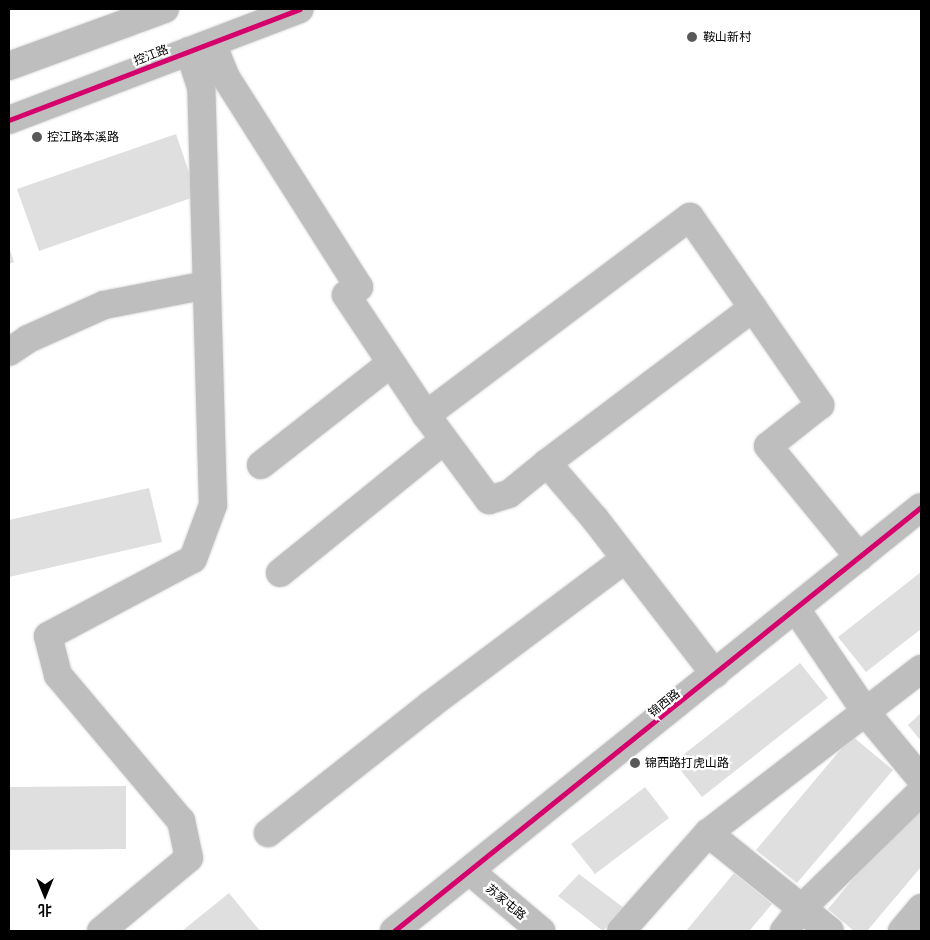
<!DOCTYPE html>
<meta charset="utf-8">
<style>
body{margin:0}
#map{position:relative;width:930px;height:940px;overflow:hidden;background:#fff;font-family:Poppins,"Noto Sans SC",sans-serif}
div>[style]{position:absolute}
[style*='--x']{left:calc(var(--x)*1px);top:calc(var(--y)*1px);width:calc(var(--w)*1px);rotate:calc(var(--a)*1deg)}
.building>*{inset:0;background:#dfdfdf}
.roads{filter:drop-shadow(0 0 1px #dbdbdb) drop-shadow(0 0 1px #dbdbdb)}
.minor>*{height:28px;margin:-14px;padding:0 14px;transform-origin:14px;border-radius:14px;background:#bebebe}
.major>*{height:28px;margin:-14px;padding:0 14px;transform-origin:14px;border-radius:14px;background:#bebebe}
.cycleway>*{height:5px;margin:-2.5px;padding:0 2.5px;transform-origin:2.5px;border-radius:2.5px;background:#d6006c}
.dots>*{width:14px;height:14px;translate:-50% -50%;box-sizing:border-box;border:2px solid #fff;border-radius:50%}
span{translate:-50% -50%;white-space:nowrap;text-align:center;line-height:1.15;-webkit-text-stroke:4.5px #fff;paint-order:stroke}
.poi-label{font-size:12px;color:#000}
.left{translate:0 -50%;text-align:left}
.street-label{font-size:12px;color:#000}
.frame{position:absolute;inset:0;border:10px solid #000;pointer-events:none}
.north{position:absolute;left:20px;top:870px;width:50px;height:50px;-webkit-text-stroke:4px #fff;paint-order:stroke;rotate:180deg;font-size:14px;font-weight:700;line-height:20px;text-align:center;color:#000}
.north::after{content:'';display:block;margin:auto;width:18px;height:22px;background:#000;clip-path:polygon(50% 0,100% 100%,50% 72%,0 100%)}
</style>
<div id="map">
<div class="building">
<div style="clip-path:polygon(176px 134px,197px 196px,39px 251px,17px 189px)"></div>
<div style="clip-path:polygon(9px 247px,14px 262px,9px 264px)"></div>
<div style="clip-path:polygon(149px 488px,162px 542px,9px 577px,9px 520px)"></div>
<div style="clip-path:polygon(921px 572px,921px 629px,866px 672px,838px 637px)"></div>
<div style="clip-path:polygon(800px 663px,828px 698px,702px 797px,674px 762px)"></div>
<div style="clip-path:polygon(921px 713px,921px 741px,908px 725px)"></div>
<div style="clip-path:polygon(852px 736px,893px 770px,797px 883px,756px 850px)"></div>
<div style="clip-path:polygon(126px 786px,126px 849px,9px 850px,9px 787px)"></div>
<div style="clip-path:polygon(645px 787px,669px 818px,595px 874px,571px 844px)"></div>
<div style="clip-path:polygon(914px 805px,921px 811px,921px 867px,867px 931px,854px 931px,828px 909px)"></div>
<div style="clip-path:polygon(734px 873px,772px 904px,749px 931px,686px 931px)"></div>
<div style="clip-path:polygon(579px 874px,624px 908px,603px 931px,558px 896px)"></div>
<div style="clip-path:polygon(229px 893px,260px 931px,182px 931px)"></div>
</div>
<div class="roads">
<div class="minor">
<div style="--x:212;--y:43;--w:35;--a:68"></div>
<div style="--x:225;--y:76;--w:250;--a:57.6"></div>
<div style="--x:359;--y:287;--w:15;--a:148"></div>
<div style="--x:346;--y:295;--w:144;--a:56.3"></div>
<div style="--x:426;--y:415;--w:106;--a:53.5"></div>
<div style="--x:489;--y:500;--w:21;--a:-17"></div>
<div style="--x:509;--y:494;--w:49;--a:-39.2"></div>
<div style="--x:547;--y:463;--w:74;--a:49.4"></div>
<div style="--x:595;--y:519;--w:196;--a:52.3"></div>
<div style="--x:9;--y:352;--w:23;--a:-34"></div>
<div style="--x:28;--y:339;--w:83;--a:-24.1"></div>
<div style="--x:104;--y:305;--w:105;--a:-11"></div>
<div style="--x:426;--y:415;--w:330;--a:-36.9"></div>
<div style="--x:690;--y:217;--w:229;--a:55.3"></div>
<div style="--x:820;--y:405;--w:66;--a:141.7"></div>
<div style="--x:768;--y:446;--w:144;--a:50.7"></div>
<div style="--x:547;--y:463;--w:258;--a:-37"></div>
<div style="--x:261;--y:465;--w:165;--a:-38.1"></div>
<div style="--x:280;--y:573;--w:211;--a:-39"></div>
<div style="--x:796;--y:609;--w:127;--a:55.9"></div>
<div style="--x:867;--y:714;--w:85;--a:50.3"></div>
<div style="--x:268;--y:833;--w:206;--a:-38.3"></div>
<div style="--x:430;--y:705;--w:244;--a:-36.8"></div>
<div style="--x:708;--y:833;--w:156;--a:38.8"></div>
<div style="--x:471;--y:872;--w:92;--a:40.1"></div>
<div style="--x:101;--y:931;--w:114;--a:-39.7"></div>
<div style="--x:189;--y:858;--w:38;--a:-102"></div>
<div style="--x:181;--y:821;--w:191;--a:-130.1"></div>
<div style="--x:58;--y:675;--w:40;--a:-104.4"></div>
<div style="--x:48;--y:636;--w:164;--a:-28"></div>
<div style="--x:193;--y:559;--w:58;--a:-69.7"></div>
<div style="--x:213;--y:505;--w:418;--a:-91.6"></div>
<div style="--x:201;--y:87;--w:38;--a:-108"></div>
<div style="--x:394;--y:931;--w:676;--a:-38.82"></div>
<div style="--x:621;--y:931;--w:131;--a:-48.4"></div>
<div style="--x:708;--y:833;--w:269;--a:-37.6"></div>
<div style="--x:784;--y:931;--w:29;--a:-52"></div>
<div style="--x:802;--y:908;--w:166;--a:-44.3"></div>
<div style="--x:902;--y:931;--w:30;--a:-50"></div>
</div>
<div class="major">
<div style="--x:9;--y:66;--w:166;--a:-20.1"></div>
<div style="--x:9;--y:120;--w:311;--a:-20.9"></div>
</div>
</div>
<div class="cycleway">
<div style="--x:9;--y:120;--w:311;--a:-20.9"></div>
<div style="--x:394;--y:931;--w:676;--a:-38.82"></div>
</div>
<div class="dots">
<div style="left:692px;top:37px;background:#595959"></div>
<div style="left:37px;top:137px;background:#595959"></div>
<div style="left:635px;top:763px;background:#595959"></div>
</div>
<div class="poi-label">
<span class="left" style="left:703px;top:37px">鞍山新村</span>
<span class="left" style="left:47px;top:137px">控江路本溪路</span>
<span class="left" style="left:645px;top:763px">锦西路打虎山路</span>
</div>
<div class="street-label">
<span style="left:151px;top:55px;rotate:-21deg">控江路</span>
<span style="left:664px;top:703px;rotate:-39deg">锦西路</span>
<span style="left:506px;top:902px;rotate:40deg">苏家屯路</span>
</div>
<div class="frame"></div>
<div class="north">北</div>
</div>
